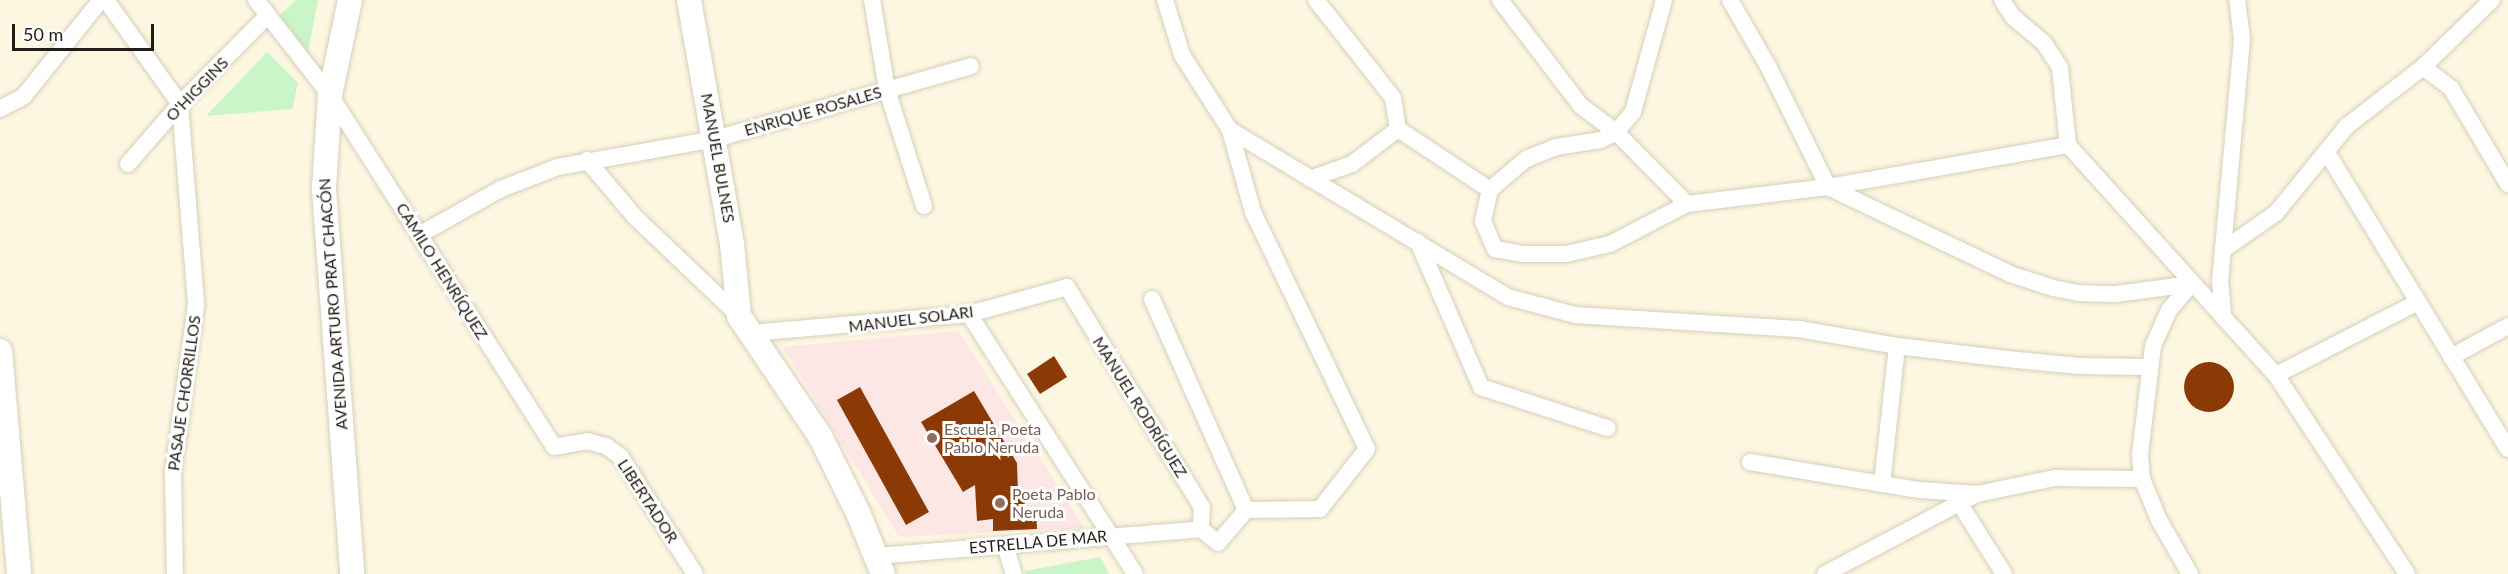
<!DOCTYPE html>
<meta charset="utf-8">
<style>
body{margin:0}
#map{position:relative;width:2508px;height:574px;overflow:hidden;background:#fdf7e2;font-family:Lato,sans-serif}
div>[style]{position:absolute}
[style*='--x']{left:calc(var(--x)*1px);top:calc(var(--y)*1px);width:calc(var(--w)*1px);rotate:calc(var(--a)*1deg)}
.education>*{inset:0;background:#fde7e5}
.green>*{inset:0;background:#c9f5c8}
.building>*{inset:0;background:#8b3a06}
.round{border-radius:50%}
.roads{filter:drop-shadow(0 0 2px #d5cfba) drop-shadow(0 0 2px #d5cfba)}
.street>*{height:16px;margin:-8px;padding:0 8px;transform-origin:8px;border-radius:8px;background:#fff}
.secondary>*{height:24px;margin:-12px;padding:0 12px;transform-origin:12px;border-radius:12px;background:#fff}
.dots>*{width:16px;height:16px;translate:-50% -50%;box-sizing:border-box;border:3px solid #fff;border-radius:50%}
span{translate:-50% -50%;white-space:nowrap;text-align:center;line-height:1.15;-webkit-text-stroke:6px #fff;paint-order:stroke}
.street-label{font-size:16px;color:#1f1d15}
.education-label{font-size:16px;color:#785e54}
.left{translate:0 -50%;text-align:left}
.scale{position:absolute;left:12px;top:24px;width:142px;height:27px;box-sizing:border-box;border:3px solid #1f1d15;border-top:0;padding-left:8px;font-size:18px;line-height:21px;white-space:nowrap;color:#1f1d15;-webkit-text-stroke:4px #fff;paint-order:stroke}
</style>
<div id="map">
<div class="education">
<div style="clip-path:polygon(958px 331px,1085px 528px,899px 537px,783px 347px)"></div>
</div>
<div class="green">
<div style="clip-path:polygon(296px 0,318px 0,308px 52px,279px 16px)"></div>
<div style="clip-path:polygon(267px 52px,298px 83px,292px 109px,206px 116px)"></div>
<div style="clip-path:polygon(1100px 557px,1109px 574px,1026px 574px,1025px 571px)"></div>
</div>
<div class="building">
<div style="clip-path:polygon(1054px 356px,1067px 377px,1040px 394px,1027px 374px)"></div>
<div class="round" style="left:2184px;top:362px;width:50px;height:50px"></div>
<div style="clip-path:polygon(860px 387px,929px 512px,906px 525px,837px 400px)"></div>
<div style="clip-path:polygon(974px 391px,1017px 463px,1018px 493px,1024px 493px,1025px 509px,1036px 508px,1037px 529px,993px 531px,993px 519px,977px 521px,975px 485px,963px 492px,921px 422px)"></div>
</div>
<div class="roads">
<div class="street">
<div style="--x:106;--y:0;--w:128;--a:54.6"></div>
<div style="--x:180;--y:104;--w:202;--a:85.4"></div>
<div style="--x:196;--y:305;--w:171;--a:97.8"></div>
<div style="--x:173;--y:474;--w:100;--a:88.9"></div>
<div style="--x:256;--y:0;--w:120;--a:52.1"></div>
<div style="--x:330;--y:95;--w:417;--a:57.5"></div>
<div style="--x:554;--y:447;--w:34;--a:-10"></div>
<div style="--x:587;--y:441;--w:20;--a:15"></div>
<div style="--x:606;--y:446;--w:19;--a:36"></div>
<div style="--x:621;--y:457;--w:138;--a:57.7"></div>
<div style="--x:872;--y:0;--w:91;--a:80.5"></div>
<div style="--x:887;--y:90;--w:122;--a:72.3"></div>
<div style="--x:1165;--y:0;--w:58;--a:72.8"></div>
<div style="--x:1182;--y:55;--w:89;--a:57.4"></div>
<div style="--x:1230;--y:130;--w:324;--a:31"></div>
<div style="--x:1508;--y:297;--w:69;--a:15"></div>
<div style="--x:1575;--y:315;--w:224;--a:3.6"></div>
<div style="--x:1799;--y:329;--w:99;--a:9.8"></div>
<div style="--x:1897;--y:346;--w:111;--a:6.7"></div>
<div style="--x:2007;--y:359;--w:72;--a:5.6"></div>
<div style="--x:2079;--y:366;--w:69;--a:0.8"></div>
<div style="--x:1316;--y:0;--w:125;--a:51.8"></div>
<div style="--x:1393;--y:98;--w:31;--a:81"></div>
<div style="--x:1398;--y:129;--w:110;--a:33.5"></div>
<div style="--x:1500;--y:0;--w:133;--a:52.6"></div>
<div style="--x:1581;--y:106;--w:44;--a:36.6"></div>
<div style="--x:1616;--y:132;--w:101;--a:45.4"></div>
<div style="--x:1664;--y:0;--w:116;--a:105.5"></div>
<div style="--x:1633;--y:112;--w:26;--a:130"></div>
<div style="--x:1616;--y:132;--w:17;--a:152"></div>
<div style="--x:1601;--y:140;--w:46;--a:171.2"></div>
<div style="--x:1556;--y:147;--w:32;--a:158"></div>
<div style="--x:1526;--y:159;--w:48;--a:139.3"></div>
<div style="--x:1490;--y:190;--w:32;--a:103"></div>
<div style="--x:1483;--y:221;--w:30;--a:67"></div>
<div style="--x:1495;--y:249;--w:29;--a:10"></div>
<div style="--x:1524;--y:254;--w:42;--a:0"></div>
<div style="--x:1566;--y:254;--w:45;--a:-12.8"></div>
<div style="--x:1610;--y:244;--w:87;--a:-27.5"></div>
<div style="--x:1687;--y:204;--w:142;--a:-6.9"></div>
<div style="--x:1828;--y:187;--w:202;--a:25.5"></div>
<div style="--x:2010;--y:274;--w:45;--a:18"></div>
<div style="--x:2053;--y:288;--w:25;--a:11"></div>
<div style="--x:2078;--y:293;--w:38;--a:2"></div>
<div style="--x:2116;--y:294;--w:77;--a:-7.5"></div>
<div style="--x:1730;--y:0;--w:76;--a:60.1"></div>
<div style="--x:1768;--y:66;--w:135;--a:63.6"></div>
<div style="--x:1828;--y:187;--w:244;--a:-9.9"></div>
<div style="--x:2002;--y:0;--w:20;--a:57"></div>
<div style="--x:2013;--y:17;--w:40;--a:40"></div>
<div style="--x:2044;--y:43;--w:30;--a:57"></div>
<div style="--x:2060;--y:68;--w:77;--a:84.1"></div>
<div style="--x:2068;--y:145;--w:310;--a:47.9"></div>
<div style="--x:2276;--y:375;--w:238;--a:56.6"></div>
<div style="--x:2423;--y:67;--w:35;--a:37"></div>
<div style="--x:2451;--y:88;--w:112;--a:59.3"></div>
<div style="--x:0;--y:109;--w:27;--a:-28"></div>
<div style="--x:24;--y:96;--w:123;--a:-51.3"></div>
<div style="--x:2326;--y:151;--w:349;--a:58.6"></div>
<div style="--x:587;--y:160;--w:75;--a:49.9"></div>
<div style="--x:635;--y:217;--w:144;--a:43.6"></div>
<div style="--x:128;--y:164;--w:79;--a:-49.1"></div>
<div style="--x:180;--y:104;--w:124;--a:-45.3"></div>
<div style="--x:1310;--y:179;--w:45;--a:-19.7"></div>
<div style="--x:1352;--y:164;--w:58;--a:-37.3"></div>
<div style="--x:419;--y:235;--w:94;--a:-29.3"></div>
<div style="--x:501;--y:189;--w:61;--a:-21.1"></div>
<div style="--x:558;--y:167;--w:159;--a:-10.1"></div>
<div style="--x:715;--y:139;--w:266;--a:-15.9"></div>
<div style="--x:1418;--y:242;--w:158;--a:66.5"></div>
<div style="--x:1481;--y:387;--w:133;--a:18"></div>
<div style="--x:2223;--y:250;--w:65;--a:-34.9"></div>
<div style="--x:2276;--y:213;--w:112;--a:-50.8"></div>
<div style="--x:2347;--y:126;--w:96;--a:-37.8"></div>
<div style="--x:2423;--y:67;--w:96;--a:-44.2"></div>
<div style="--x:1152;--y:299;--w:231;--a:66"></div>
<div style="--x:969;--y:314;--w:308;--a:57.4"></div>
<div style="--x:2223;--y:314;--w:32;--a:-95"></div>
<div style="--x:2220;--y:282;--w:244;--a:-84.8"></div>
<div style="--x:2242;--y:39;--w:39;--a:-97"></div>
<div style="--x:751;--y:333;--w:219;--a:-5"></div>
<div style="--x:969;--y:314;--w:102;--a:-15.4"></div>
<div style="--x:1067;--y:287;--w:258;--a:58.5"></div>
<div style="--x:1202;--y:507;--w:22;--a:93"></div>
<div style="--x:2451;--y:357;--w:65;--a:-28.5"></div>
<div style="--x:2276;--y:375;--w:160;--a:-27.2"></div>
<div style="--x:1750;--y:462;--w:172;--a:9.4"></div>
<div style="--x:1920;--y:490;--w:57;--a:4"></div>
<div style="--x:1882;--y:484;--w:139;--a:-83.8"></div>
<div style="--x:1960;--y:504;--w:83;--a:57.8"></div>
<div style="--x:1201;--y:529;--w:22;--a:39"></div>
<div style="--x:1218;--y:543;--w:43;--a:-49.7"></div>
<div style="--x:1246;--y:510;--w:74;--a:-0.8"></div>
<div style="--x:1320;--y:509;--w:76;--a:-51.9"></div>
<div style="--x:1367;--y:449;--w:263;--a:-115.7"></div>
<div style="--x:1253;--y:212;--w:85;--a:-105.7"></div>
<div style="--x:1005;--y:545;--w:30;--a:73"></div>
<div style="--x:876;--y:556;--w:326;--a:-4.7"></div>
<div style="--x:1825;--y:574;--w:172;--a:-27.8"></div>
<div style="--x:1977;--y:494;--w:79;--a:-11.7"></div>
<div style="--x:2054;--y:478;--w:88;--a:0.7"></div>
<div style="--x:2190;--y:574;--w:62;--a:-119.9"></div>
<div style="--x:2159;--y:520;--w:44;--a:-112.5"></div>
<div style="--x:2142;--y:479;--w:24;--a:-95"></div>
<div style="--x:2140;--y:455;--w:110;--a:-83.2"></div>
<div style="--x:2153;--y:346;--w:39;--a:-66"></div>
<div style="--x:2169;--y:310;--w:35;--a:-49"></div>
</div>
<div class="secondary">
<div style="--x:350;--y:0;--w:97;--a:101.9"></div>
<div style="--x:330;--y:95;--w:94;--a:93.7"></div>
<div style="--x:324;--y:189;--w:386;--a:85.8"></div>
<div style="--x:689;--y:0;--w:248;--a:80"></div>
<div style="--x:732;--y:244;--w:72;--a:84.4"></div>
<div style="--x:739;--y:316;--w:145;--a:56"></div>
<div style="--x:820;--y:436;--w:88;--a:63.7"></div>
<div style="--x:859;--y:515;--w:64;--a:67.9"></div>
<div style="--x:0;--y:351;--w:224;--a:85.1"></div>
</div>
</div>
<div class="dots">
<div style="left:932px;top:438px;background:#8d6e63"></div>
<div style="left:1000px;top:503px;background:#8d6e63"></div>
</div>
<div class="street-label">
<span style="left:197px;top:89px;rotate:-46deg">O'HIGGINS</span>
<span style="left:813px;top:111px;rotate:-16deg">ENRIQUE ROSALES</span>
<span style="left:718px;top:158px;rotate:80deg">MANUEL BULNES</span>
<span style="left:442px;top:271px;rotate:58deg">CAMILO HENRÍQUEZ</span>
<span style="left:333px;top:304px;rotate:-94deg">AVENIDA ARTURO PRAT CHACÓN</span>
<span style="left:911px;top:319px;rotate:-7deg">MANUEL SOLARI</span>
<span style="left:184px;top:393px;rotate:-82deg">PASAJE CHORRILLOS</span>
<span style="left:1140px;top:407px;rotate:58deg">MANUEL RODRÍGUEZ</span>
<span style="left:648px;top:501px;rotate:57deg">LIBERTADOR</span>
<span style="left:1038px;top:542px;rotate:-5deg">ESTRELLA DE MAR</span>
</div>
<div class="education-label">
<span class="left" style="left:944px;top:438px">Escuela Poeta<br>Pablo Neruda</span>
<span class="left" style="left:1012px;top:503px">Poeta Pablo<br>Neruda</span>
</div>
<div class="scale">50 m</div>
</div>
